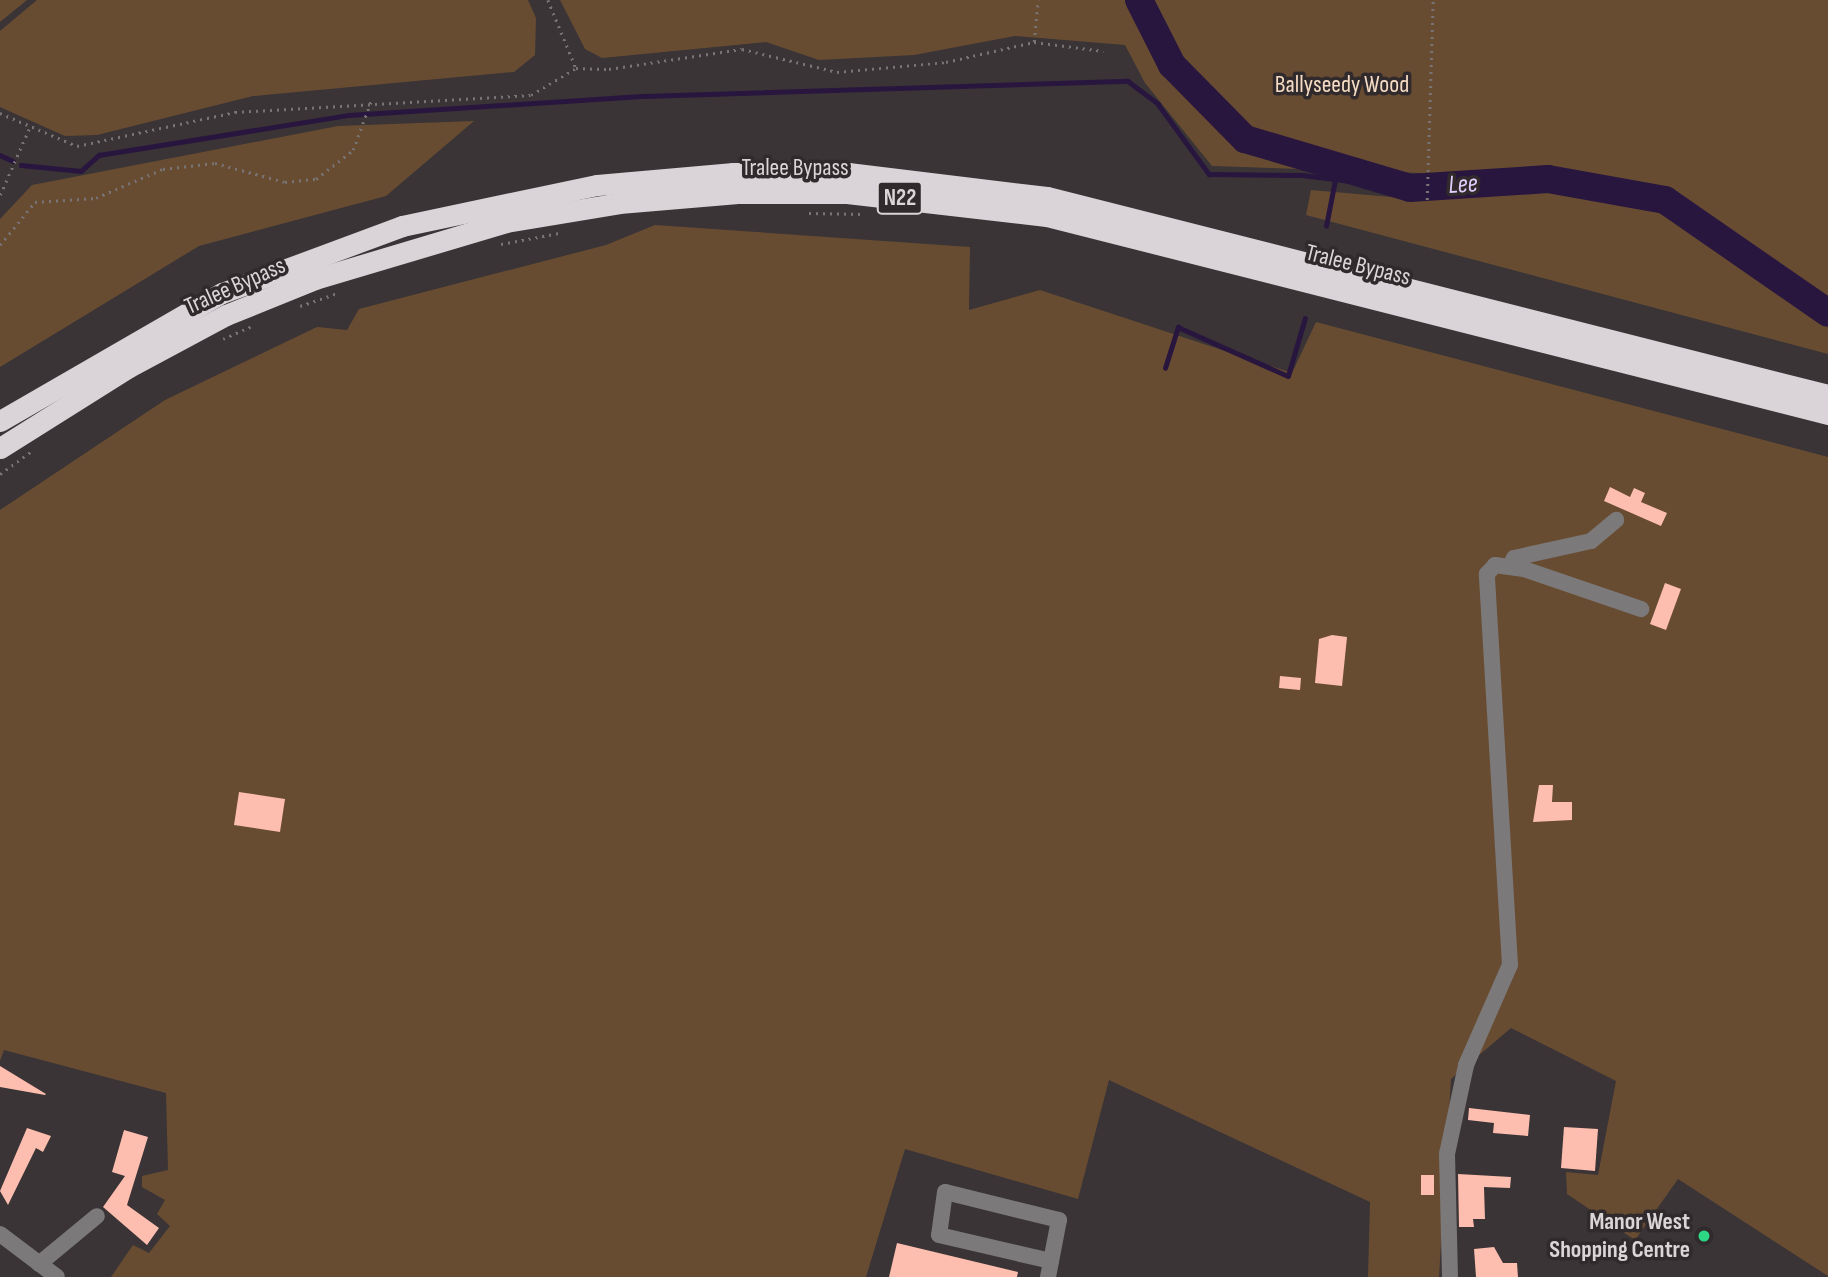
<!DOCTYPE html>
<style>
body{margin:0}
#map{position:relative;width:1828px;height:1277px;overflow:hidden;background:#3a3436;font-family:"Sofia Sans Condensed",sans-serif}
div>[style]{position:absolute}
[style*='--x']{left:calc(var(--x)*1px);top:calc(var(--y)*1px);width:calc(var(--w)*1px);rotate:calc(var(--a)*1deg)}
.green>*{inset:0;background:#684c32}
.stream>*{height:4.5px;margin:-2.25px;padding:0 2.25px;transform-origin:2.25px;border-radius:2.25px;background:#28163f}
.river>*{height:28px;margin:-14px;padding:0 14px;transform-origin:14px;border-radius:14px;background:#28163f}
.building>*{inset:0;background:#fdbeaf}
.path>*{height:2.5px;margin-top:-1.25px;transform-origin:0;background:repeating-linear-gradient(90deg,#787375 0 2px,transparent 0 7px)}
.minor>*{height:16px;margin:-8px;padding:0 8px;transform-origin:8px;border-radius:8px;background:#7b797a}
.highway>*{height:21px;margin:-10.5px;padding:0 10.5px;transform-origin:10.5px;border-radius:10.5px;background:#dad4d9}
.dots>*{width:19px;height:19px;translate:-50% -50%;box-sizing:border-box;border:4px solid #302a2c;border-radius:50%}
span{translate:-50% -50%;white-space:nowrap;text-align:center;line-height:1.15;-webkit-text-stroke:7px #302a2c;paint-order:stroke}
.shield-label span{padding:2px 5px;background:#302a2c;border:2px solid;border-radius:5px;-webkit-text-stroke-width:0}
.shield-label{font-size:23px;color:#dad6d7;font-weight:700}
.park-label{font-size:24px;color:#f6dcc4}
.street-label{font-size:24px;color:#dad6d7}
.poi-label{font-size:24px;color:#dad6d7;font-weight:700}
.right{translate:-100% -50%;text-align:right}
.water-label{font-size:26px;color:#dfcffd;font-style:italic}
</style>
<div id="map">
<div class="green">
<div style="clip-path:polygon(0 0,27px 0,0 22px)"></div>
<div style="clip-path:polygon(37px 0,528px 0,536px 18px,535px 55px,514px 72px,253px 96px,97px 135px,65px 136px,0 107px,0 31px)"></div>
<div style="clip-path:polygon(560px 0,1828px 0,1828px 354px,1306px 215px,1311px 190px,1414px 199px,1421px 173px,1212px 166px,1145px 83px,1125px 45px,1015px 36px,914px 55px,819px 60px,766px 42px,602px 58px,585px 49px)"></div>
<div style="clip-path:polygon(474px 121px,386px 196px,199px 246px,0 367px,0 219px,32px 185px,338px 126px)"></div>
<div style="clip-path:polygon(655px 225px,970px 247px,969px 310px,1040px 290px,1292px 373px,1316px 322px,1828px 457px,1828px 1276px,1678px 1179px,1635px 1240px,1567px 1194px,1566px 1172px,1598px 1175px,1616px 1081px,1511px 1028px,1451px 1079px,1439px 1277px,1368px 1277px,1370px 1202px,1109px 1080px,1078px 1199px,905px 1149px,866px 1277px,111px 1277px,133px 1245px,149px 1253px,170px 1226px,157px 1214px,165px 1200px,142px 1187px,142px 1176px,168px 1170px,166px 1093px,4px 1050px,0 1061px,0 510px,165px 400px,317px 327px,347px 330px,359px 309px,606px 245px)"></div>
</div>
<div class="stream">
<div style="--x:0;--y:155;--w:14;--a:25"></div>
<div style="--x:21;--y:165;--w:60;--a:5.7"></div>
<div style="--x:81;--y:171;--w:24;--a:-42"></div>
<div style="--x:99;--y:155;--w:253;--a:-9.1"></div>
<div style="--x:349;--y:115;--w:297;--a:-3.7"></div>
<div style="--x:645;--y:96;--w:483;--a:-1.8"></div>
<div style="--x:1128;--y:81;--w:38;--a:37"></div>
<div style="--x:1158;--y:104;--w:87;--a:53.9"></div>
<div style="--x:1209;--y:174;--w:93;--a:0.6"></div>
<div style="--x:1302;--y:175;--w:109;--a:6.9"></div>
<div style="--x:1326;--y:226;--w:47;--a:-78.9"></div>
<div style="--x:1165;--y:368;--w:43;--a:-72.4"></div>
<div style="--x:1178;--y:327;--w:120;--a:24"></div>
<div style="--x:1288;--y:376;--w:60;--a:-73.7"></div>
</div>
<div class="river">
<div style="--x:1139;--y:0;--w:73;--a:63.1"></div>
<div style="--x:1172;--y:65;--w:104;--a:45.4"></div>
<div style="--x:1245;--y:139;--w:172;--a:16.5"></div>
<div style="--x:1410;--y:188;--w:138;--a:-3.7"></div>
<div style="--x:1548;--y:179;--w:119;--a:10.2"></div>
<div style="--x:1665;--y:200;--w:198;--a:34.7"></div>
</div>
<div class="building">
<div style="clip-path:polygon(1610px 487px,1630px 497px,1634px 488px,1645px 493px,1641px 502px,1667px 513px,1661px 526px,1604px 501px)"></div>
<div style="clip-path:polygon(1665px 583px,1681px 589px,1666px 630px,1650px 624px)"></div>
<div style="clip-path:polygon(1332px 635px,1347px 637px,1342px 686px,1315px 683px,1319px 639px)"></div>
<div style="clip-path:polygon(1280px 676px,1301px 678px,1300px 690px,1279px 688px)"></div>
<div style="clip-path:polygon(1539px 785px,1553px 785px,1552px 802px,1572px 802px,1572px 820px,1533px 822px)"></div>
<div style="clip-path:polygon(239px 792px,285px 799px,280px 832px,234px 825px)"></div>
<div style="clip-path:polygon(0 1066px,46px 1094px,45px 1095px,0 1087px)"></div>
<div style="clip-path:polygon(1469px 1108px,1530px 1115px,1528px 1136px,1493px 1133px,1494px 1123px,1468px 1120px)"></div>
<div style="clip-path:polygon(1564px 1127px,1598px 1129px,1595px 1171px,1561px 1168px)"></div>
<div style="clip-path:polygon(27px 1128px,51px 1136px,43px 1152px,36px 1148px,8px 1205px,0 1191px)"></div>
<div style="clip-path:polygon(124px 1130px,148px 1137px,127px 1205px,159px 1228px,147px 1245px,103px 1207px,125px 1176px,112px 1172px)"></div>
<div style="clip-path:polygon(1458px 1174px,1511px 1177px,1510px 1188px,1484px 1187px,1485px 1219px,1473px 1219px,1474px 1227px,1459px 1227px)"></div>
<div style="clip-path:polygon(1421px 1175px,1434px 1175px,1434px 1195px,1421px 1195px)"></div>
<div style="clip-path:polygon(897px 1243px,1018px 1272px,1017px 1277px,889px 1277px)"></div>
<div style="clip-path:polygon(1494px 1247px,1503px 1263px,1517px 1263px,1518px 1277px,1476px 1277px,1474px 1249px)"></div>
</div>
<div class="path">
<div style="--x:548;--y:0;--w:74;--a:67.6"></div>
<div style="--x:1034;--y:42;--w:42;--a:-84.6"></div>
<div style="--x:0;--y:113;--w:84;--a:23.2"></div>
<div style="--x:77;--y:146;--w:162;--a:-12.1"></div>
<div style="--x:235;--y:112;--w:296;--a:-3.3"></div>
<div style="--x:531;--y:95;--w:52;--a:-31"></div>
<div style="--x:576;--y:68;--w:33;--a:2"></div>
<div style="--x:609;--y:69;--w:134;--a:-8.6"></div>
<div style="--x:742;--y:49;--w:98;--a:13.6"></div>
<div style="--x:837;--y:72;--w:109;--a:-5.2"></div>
<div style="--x:946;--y:62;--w:90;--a:-12.8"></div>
<div style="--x:1034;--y:42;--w:70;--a:7.4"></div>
<div style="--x:0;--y:195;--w:72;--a:-66.3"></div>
<div style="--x:1427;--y:200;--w:200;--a:-88.3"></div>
<div style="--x:809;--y:213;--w:53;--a:1.1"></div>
<div style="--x:501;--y:244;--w:59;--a:-10.7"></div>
<div style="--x:0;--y:245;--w:55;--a:-50.9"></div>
<div style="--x:35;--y:202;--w:61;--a:-3.8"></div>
<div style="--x:96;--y:198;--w:73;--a:-23.4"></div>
<div style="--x:163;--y:169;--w:52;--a:-6.6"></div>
<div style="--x:215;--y:163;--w:73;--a:15.2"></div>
<div style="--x:285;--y:182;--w:31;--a:-6"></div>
<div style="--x:316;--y:179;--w:47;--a:-38.1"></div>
<div style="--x:353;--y:150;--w:52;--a:-69.8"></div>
<div style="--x:300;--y:306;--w:39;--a:-19"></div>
<div style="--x:223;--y:339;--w:32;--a:-24"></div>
<div style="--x:0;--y:474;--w:41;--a:-36"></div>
</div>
<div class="minor">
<div style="--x:1510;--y:566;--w:9;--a:-63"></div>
<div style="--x:1514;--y:558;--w:79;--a:-12.4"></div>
<div style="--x:1591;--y:541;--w:33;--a:-40"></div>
<div style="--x:0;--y:1234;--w:71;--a:37"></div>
<div style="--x:39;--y:1264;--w:75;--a:-39.6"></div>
<div style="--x:1048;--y:1277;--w:58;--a:-79.1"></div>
<div style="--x:1059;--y:1220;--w:117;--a:-166.2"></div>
<div style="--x:945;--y:1192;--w:43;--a:97.9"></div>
<div style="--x:939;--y:1235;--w:115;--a:13.1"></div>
<div style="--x:1450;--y:1277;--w:123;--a:-91.4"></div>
<div style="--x:1447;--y:1154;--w:91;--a:-77.9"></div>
<div style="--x:1466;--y:1065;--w:109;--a:-66.3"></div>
<div style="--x:1510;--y:965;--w:392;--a:-93.4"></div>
<div style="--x:1487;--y:574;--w:12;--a:-48"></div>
<div style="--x:1495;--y:565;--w:29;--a:8"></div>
<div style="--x:1524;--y:569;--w:124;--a:18.9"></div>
</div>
<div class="highway">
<div style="--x:0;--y:421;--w:256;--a:-30"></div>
<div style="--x:222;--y:293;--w:192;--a:-20.4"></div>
<div style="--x:402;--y:226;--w:199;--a:-11.9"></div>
<div style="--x:597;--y:185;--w:137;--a:-5"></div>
<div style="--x:733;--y:173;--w:115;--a:0"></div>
<div style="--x:848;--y:173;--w:200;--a:6.9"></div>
<div style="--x:1047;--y:197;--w:806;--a:14.23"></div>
<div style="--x:0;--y:448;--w:152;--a:-32.1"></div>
<div style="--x:129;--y:367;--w:110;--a:-28.2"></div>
<div style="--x:226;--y:315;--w:96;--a:-22"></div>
<div style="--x:315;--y:279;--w:199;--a:-16.6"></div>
<div style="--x:506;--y:222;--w:115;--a:-9.5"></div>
<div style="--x:619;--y:203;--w:119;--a:-4.8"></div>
<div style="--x:738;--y:193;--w:109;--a:0"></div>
<div style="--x:847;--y:193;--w:201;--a:6.6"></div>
<div style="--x:1047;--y:216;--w:806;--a:14.23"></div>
</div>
<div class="dots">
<div style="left:1704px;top:1236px;background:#2cd884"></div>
</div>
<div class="shield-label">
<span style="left:900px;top:198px">N22</span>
</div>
<div class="park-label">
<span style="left:1342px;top:85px">Ballyseedy Wood</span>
</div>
<div class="street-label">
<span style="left:795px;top:168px">Tralee Bypass</span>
<span style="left:1358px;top:265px;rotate:14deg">Tralee Bypass</span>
<span style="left:235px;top:286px;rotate:-24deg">Tralee Bypass</span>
</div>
<div class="poi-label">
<span class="right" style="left:1690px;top:1236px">Manor West<br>Shopping Centre</span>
</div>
<div class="water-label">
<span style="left:1463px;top:185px;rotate:-4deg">Lee</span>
</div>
</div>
